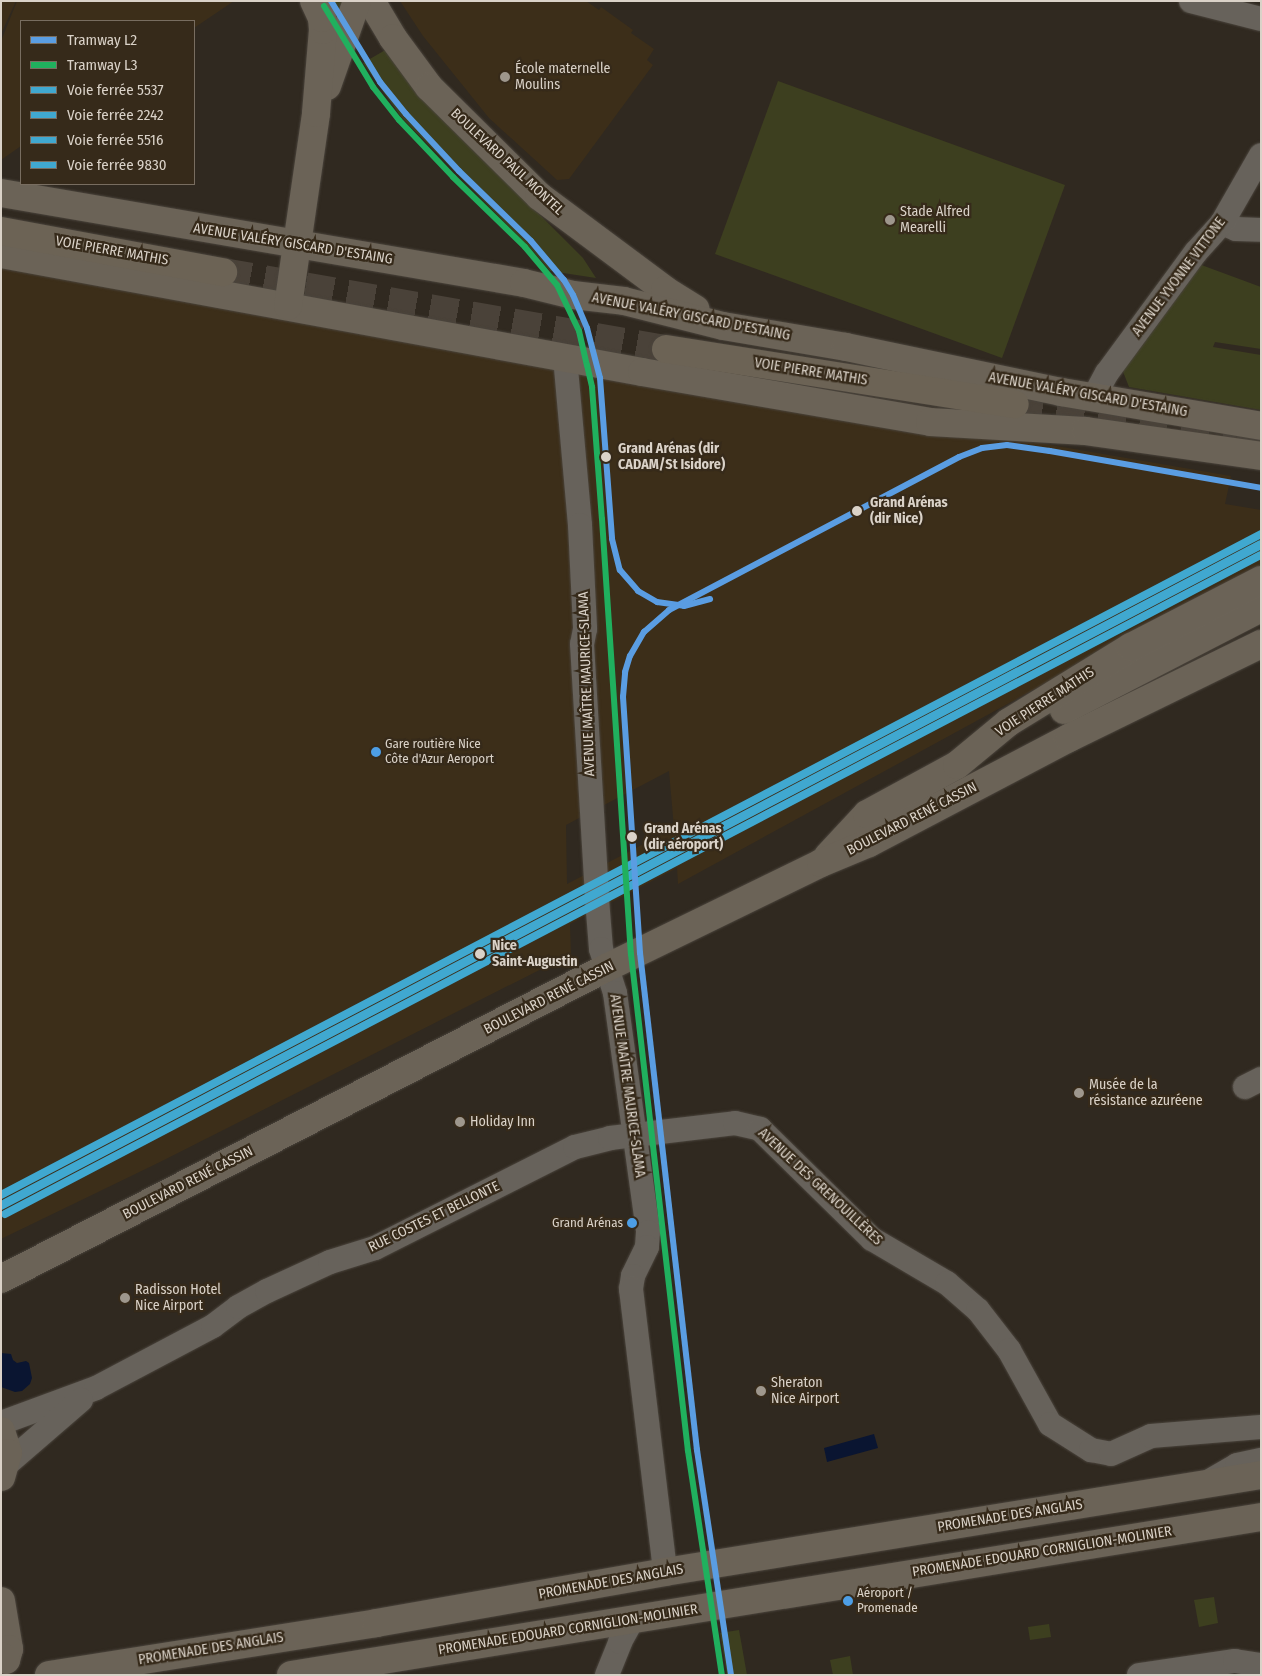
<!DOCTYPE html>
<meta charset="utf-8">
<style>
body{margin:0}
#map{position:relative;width:1262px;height:1676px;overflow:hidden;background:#302920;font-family:"Fira Sans Condensed",sans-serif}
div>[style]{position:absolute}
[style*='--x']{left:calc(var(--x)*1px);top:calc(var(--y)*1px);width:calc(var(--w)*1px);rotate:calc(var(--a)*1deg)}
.built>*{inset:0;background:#3c2e19}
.green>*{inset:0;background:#3d3f1f}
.water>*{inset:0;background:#0a1531}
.highway-tunnel>*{height:28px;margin-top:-14px;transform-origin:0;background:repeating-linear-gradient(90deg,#4a4239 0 28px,transparent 0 42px)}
.roads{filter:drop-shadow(0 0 1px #4a443c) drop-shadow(0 0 1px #4a443c)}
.minor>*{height:24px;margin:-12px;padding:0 12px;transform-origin:12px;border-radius:12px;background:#67625b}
.major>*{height:28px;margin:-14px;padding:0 14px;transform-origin:14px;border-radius:14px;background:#6b6357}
.highway>*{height:28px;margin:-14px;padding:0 14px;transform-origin:14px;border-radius:14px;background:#6c6355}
.rail-1>*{height:8px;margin:-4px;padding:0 4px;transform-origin:4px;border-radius:4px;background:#40a8d0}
.rail-2>*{height:8px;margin:-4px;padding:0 4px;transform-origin:4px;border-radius:4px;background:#40a8d0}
.rail-3>*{height:8px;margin:-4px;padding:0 4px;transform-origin:4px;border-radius:4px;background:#40a8d0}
.rail-4>*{height:8px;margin:-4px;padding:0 4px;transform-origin:4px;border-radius:4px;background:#40a8d0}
.tram-1>*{height:6px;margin:-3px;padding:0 3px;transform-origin:3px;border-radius:3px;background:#5a9de2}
.tram-2>*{height:6px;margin:-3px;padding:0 3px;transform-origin:3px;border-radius:3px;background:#20b05e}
.dots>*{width:14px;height:14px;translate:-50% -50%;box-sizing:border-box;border:2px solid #362a1a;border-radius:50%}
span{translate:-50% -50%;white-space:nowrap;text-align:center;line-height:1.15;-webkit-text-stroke:4.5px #362a1a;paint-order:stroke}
.bus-label{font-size:13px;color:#dad2c8}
.left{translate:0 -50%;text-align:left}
.right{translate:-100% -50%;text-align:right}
.poi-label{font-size:14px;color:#dad2c8}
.street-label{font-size:14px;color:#dad2c8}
.stop-label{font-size:14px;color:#dad2c8;font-weight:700}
.frame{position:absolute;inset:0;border:2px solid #dad2c8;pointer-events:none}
.legend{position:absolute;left:20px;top:20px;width:175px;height:165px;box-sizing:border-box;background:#362a1a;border:1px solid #786d60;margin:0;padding:6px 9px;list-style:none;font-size:15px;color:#dad2c8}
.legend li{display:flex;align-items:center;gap:10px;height:25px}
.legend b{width:25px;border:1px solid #786d60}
</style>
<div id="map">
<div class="built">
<div style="clip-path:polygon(1px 1px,16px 1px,1px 34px)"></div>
<div style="clip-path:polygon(17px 1px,234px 1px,194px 28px,194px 21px,21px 21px,21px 146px,1px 160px,1px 41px)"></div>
<div style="clip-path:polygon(400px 1px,586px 1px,599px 10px,601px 7px,633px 30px,631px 33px,654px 49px,647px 60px,653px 65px,569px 179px,557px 180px,489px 118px,423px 36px)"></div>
<div style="clip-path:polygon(evenodd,1px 264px,1231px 476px,1225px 504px,1261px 510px,1261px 571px,1044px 684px,678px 884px,677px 868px,570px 924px,571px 954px,160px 1162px,1px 1239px,1px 264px,669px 771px,674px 828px,567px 884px,566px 825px,669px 771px)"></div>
</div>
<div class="green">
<div style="clip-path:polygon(326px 1px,349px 1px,342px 28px)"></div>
<div style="clip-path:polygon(387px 49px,430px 105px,583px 258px,596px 278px,550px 271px,534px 252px,401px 117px,363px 63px)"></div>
<div style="clip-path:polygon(778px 81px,1065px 185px,1002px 358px,715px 254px)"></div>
<div style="clip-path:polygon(1196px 263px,1261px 287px,1261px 349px,1215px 342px,1213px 347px,1261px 355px,1261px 410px,1129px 387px,1122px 369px)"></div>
<div style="clip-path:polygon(1214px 1597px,1218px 1623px,1199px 1627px,1194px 1600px)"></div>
<div style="clip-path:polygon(1049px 1624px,1051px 1637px,1030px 1640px,1028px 1627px)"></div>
<div style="clip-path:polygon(739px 1630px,747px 1675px,727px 1675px,720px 1633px)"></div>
<div style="clip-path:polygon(850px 1656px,853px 1675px,833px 1675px,830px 1660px)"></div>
</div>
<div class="water">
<div style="clip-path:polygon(1px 1353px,11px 1354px,13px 1360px,17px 1363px,26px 1361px,29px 1363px,32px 1378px,30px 1384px,22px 1391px,15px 1392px,1px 1387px)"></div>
<div style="clip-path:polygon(874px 1434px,878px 1448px,827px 1462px,824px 1448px)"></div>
</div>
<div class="highway-tunnel">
<div style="--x:223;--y:272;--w:450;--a:9.9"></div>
<div style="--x:1015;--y:404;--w:224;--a:8.5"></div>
<div style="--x:1237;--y:437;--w:24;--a:2"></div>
</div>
<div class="roads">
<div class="minor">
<div style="--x:1191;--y:1;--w:72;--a:14.4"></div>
<div style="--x:1222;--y:223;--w:15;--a:23"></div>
<div style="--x:1236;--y:229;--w:25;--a:2"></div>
<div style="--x:565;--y:357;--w:169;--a:84.9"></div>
<div style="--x:580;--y:525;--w:104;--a:87.2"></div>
<div style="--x:585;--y:629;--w:15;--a:101"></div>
<div style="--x:582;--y:644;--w:255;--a:86.6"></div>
<div style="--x:597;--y:899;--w:50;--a:85.4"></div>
<div style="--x:601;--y:949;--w:46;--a:72.3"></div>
<div style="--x:615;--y:993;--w:241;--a:82.1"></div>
<div style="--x:648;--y:1232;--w:15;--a:94"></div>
<div style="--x:647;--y:1247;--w:32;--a:116"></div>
<div style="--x:633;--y:1276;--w:13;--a:99"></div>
<div style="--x:631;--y:1289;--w:285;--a:83.1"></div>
<div style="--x:1094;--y:397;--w:27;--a:-62"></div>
<div style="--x:1107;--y:373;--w:150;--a:-53.7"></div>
<div style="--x:1196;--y:252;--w:39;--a:-48"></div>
<div style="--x:1222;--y:223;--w:78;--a:-60.2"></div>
<div style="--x:1245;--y:1087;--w:18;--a:-27"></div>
<div style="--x:1;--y:1423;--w:101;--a:-20.2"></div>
<div style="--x:96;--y:1388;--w:132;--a:-27.9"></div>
<div style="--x:213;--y:1326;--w:31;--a:-37"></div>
<div style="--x:238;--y:1307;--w:33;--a:-29"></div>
<div style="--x:267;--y:1291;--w:69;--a:-24.7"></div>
<div style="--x:330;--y:1262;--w:47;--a:-17.3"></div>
<div style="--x:375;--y:1248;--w:224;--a:-26.8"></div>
<div style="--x:575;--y:1147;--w:36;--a:-14"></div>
<div style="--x:610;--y:1138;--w:126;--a:-6.8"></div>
<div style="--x:735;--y:1123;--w:26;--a:13"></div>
<div style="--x:760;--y:1129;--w:157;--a:44.5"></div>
<div style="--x:872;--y:1239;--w:87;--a:30.4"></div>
<div style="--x:947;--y:1283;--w:41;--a:41.1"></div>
<div style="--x:978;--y:1310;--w:51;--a:52.2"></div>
<div style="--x:1009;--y:1350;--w:85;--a:61"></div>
<div style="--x:1050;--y:1424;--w:49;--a:32.4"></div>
<div style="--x:1091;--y:1450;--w:20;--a:11"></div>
<div style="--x:1111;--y:1454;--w:44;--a:-24.2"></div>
<div style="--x:1151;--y:1436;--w:110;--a:-4.7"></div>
<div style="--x:7;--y:1464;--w:98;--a:-40.9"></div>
<div style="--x:1208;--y:1482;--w:34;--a:-30"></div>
<div style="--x:1237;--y:1465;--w:25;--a:-12"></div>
<div style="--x:607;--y:1675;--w:35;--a:-68"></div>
<div style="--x:620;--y:1642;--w:26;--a:-61"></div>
<div style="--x:1139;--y:1675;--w:97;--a:-8.3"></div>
<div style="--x:1235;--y:1661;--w:26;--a:9"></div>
</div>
<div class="major">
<div style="--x:371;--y:1;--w:43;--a:59.3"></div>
<div style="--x:393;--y:38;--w:61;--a:53.7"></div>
<div style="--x:429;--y:87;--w:155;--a:44.7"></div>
<div style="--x:539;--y:196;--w:157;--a:36.7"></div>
<div style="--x:665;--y:290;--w:36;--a:32"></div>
<div style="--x:327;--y:86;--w:90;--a:-70.6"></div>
<div style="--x:1;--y:193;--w:531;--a:9.76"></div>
<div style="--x:524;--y:283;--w:50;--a:13.8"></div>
<div style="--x:573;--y:295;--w:51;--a:6.7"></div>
<div style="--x:624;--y:301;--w:102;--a:14.2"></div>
<div style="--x:723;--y:326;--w:125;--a:9.7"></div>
<div style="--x:846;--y:347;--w:220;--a:11.8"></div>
<div style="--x:1061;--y:392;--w:203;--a:9.6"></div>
<div style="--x:1;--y:254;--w:652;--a:10.43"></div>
<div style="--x:642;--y:372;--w:292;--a:9.8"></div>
<div style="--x:930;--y:422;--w:156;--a:3.3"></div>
<div style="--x:1086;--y:431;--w:177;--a:8.1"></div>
<div style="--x:288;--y:306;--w:195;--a:-81.7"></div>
<div style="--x:316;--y:113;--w:83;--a:-85.2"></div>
<div style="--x:323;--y:30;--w:12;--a:-95"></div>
<div style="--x:322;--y:18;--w:19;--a:-115"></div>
<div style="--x:1064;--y:710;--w:222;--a:-27.4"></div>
<div style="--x:828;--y:856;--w:57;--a:-47.1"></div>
<div style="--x:867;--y:814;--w:102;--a:-28.6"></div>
<div style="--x:957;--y:765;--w:67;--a:-39.6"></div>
<div style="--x:1009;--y:722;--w:143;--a:-31.6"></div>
<div style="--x:1131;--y:647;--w:146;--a:-27.3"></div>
<div style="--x:1;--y:1279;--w:680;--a:-27.21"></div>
<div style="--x:606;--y:968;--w:239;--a:-26"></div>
<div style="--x:821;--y:863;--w:52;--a:-22.6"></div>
<div style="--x:869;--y:843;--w:226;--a:-27.7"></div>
<div style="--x:1069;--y:738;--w:214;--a:-26.1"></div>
<div style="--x:1;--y:1431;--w:23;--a:72"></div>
<div style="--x:8;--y:1453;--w:25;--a:106"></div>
<div style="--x:1;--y:1601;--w:49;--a:80.5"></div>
<div style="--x:9;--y:1649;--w:11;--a:105"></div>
<div style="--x:6;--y:1660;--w:6;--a:-141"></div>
<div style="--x:49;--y:1675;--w:331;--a:-9"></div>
<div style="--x:376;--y:1623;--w:293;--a:-10"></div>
<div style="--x:665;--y:1572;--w:604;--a:-9.24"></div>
<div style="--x:291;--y:1675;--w:983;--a:-9.25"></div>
</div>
<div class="highway">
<div style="--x:1;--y:231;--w:226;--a:10.5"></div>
<div style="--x:666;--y:349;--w:353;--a:9"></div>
</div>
</div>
<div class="rail-1">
<div style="--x:1;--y:1195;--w:1423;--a:-27.68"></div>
</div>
<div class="rail-2">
<div style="--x:1;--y:1206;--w:1423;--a:-27.68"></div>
</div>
<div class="rail-3">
<div style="--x:5;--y:1214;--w:1418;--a:-27.69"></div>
</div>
<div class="rail-4">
<div style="--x:5;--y:1203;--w:1418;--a:-27.69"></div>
</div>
<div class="tram-1">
<div style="--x:331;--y:1;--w:95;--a:58.8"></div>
<div style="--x:380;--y:82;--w:41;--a:50.9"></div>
<div style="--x:406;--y:114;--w:78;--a:47.1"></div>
<div style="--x:459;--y:171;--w:100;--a:44.2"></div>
<div style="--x:531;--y:241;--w:51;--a:49.8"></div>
<div style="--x:564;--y:280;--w:17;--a:59"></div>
<div style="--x:573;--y:295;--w:36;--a:67"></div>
<div style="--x:587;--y:328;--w:52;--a:75.4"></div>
<div style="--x:600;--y:378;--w:161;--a:85.7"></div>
<div style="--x:612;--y:539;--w:32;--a:76"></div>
<div style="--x:620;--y:570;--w:28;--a:49"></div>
<div style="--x:638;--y:591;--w:22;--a:30"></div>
<div style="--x:657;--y:602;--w:27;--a:8"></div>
<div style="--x:684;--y:606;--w:27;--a:-15"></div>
<div style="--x:731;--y:1675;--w:228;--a:-98.6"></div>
<div style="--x:697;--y:1450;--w:500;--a:-96.54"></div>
<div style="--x:640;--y:953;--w:257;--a:-93.8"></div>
<div style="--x:623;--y:697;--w:25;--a:-85"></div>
<div style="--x:625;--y:672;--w:17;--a:-73"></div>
<div style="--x:630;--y:656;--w:28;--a:-60"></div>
<div style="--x:644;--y:632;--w:33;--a:-41"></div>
<div style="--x:669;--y:610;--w:328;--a:-27.8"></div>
<div style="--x:959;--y:457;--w:25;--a:-21"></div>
<div style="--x:982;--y:448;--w:25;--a:-7"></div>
<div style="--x:1007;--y:445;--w:43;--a:7.9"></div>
<div style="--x:1050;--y:451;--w:214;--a:9.9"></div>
</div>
<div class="tram-2">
<div style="--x:324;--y:6;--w:95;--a:58.8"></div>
<div style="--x:373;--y:87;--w:42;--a:51.8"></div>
<div style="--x:399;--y:120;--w:79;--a:46.5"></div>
<div style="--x:453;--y:177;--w:100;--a:44.2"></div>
<div style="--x:525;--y:247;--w:50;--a:49.9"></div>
<div style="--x:557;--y:285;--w:51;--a:64.4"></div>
<div style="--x:579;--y:331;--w:35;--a:77"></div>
<div style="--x:587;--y:365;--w:23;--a:77"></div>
<div style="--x:592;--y:387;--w:132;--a:85.7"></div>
<div style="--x:602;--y:519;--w:436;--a:86.2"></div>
<div style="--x:631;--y:954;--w:500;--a:83.46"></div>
<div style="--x:688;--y:1451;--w:227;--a:81.4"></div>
</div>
<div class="dots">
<div style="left:505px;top:77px;background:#9e978d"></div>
<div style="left:890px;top:220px;background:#9e978d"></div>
<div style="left:606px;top:457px;background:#dad2c8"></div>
<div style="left:857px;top:511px;background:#dad2c8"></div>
<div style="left:376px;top:752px;background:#4d9ee5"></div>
<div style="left:632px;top:837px;background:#dad2c8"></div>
<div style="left:480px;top:954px;background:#dad2c8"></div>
<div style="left:1079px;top:1093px;background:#9e978d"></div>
<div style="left:460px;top:1122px;background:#9e978d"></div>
<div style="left:632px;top:1223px;background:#4d9ee5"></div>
<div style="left:125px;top:1298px;background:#9e978d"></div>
<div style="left:761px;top:1391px;background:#9e978d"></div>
<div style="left:848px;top:1601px;background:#4d9ee5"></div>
</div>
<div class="bus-label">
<span class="left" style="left:385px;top:752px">Gare routière Nice<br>Côte d'Azur Aeroport</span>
<span class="right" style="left:623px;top:1223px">Grand Arénas</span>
<span class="left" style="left:857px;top:1601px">Aéroport /<br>Promenade</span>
</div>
<div class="poi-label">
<span class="left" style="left:515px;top:77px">École maternelle<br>Moulins</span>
<span class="left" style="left:900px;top:220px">Stade Alfred<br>Mearelli</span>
<span class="left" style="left:1089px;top:1093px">Musée de la<br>résistance azuréene</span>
<span class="left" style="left:470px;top:1122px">Holiday Inn</span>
<span class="left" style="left:135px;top:1298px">Radisson Hotel<br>Nice Airport</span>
<span class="left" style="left:771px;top:1391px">Sheraton<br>Nice Airport</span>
</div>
<div class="street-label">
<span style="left:507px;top:162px;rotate:43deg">BOULEVARD PAUL MONTEL</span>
<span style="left:293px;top:244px;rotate:9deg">AVENUE VALÉRY GISCARD D'ESTAING</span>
<span style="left:112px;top:251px;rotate:10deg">VOIE PIERRE MATHIS</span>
<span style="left:1179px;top:277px;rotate:-53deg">AVENUE YVONNE VITTONE</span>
<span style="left:691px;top:317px;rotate:11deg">AVENUE VALÉRY GISCARD D'ESTAING</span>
<span style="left:811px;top:372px;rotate:9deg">VOIE PIERRE MATHIS</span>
<span style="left:1088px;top:395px;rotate:10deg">AVENUE VALÉRY GISCARD D'ESTAING</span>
<span style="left:587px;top:684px;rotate:-92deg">AVENUE MAÎTRE MAURICE-SLAMA</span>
<span style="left:1045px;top:702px;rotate:-33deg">VOIE PIERRE MATHIS</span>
<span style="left:912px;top:819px;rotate:-27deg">BOULEVARD RENÉ CASSIN</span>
<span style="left:549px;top:998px;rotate:-27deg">BOULEVARD RENÉ CASSIN</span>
<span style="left:627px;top:1086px;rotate:82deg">AVENUE MAÎTRE MAURICE-SLAMA</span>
<span style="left:188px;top:1183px;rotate:-27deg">BOULEVARD RENÉ CASSIN</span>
<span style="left:820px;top:1187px;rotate:43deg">AVENUE DES GRENOUILLÈRES</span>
<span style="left:434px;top:1217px;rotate:-26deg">RUE COSTES ET BELLONTE</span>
<span style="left:1010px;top:1516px;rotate:-9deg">PROMENADE DES ANGLAIS</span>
<span style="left:1042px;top:1552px;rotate:-9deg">PROMENADE EDOUARD CORNIGLION-MOLINIER</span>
<span style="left:611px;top:1582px;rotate:-10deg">PROMENADE DES ANGLAIS</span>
<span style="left:568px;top:1630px;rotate:-9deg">PROMENADE EDOUARD CORNIGLION-MOLINIER</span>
<span style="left:211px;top:1649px;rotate:-9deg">PROMENADE DES ANGLAIS</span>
</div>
<div class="stop-label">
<span class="left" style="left:618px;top:457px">Grand Arénas (dir<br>CADAM/St Isidore)</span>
<span class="left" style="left:870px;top:511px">Grand Arénas<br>(dir Nice)</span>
<span class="left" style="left:644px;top:837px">Grand Arénas<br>(dir aéroport)</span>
<span class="left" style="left:492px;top:954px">Nice<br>Saint-Augustin</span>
</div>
<div class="frame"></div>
<ul class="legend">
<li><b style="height:6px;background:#5a9de2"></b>Tramway L2</li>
<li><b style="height:6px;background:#20b05e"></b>Tramway L3</li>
<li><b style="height:6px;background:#40a8d0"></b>Voie ferrée 5537</li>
<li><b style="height:6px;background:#40a8d0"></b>Voie ferrée 2242</li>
<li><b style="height:6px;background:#40a8d0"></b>Voie ferrée 5516</li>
<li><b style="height:6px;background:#40a8d0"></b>Voie ferrée 9830</li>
</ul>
</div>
